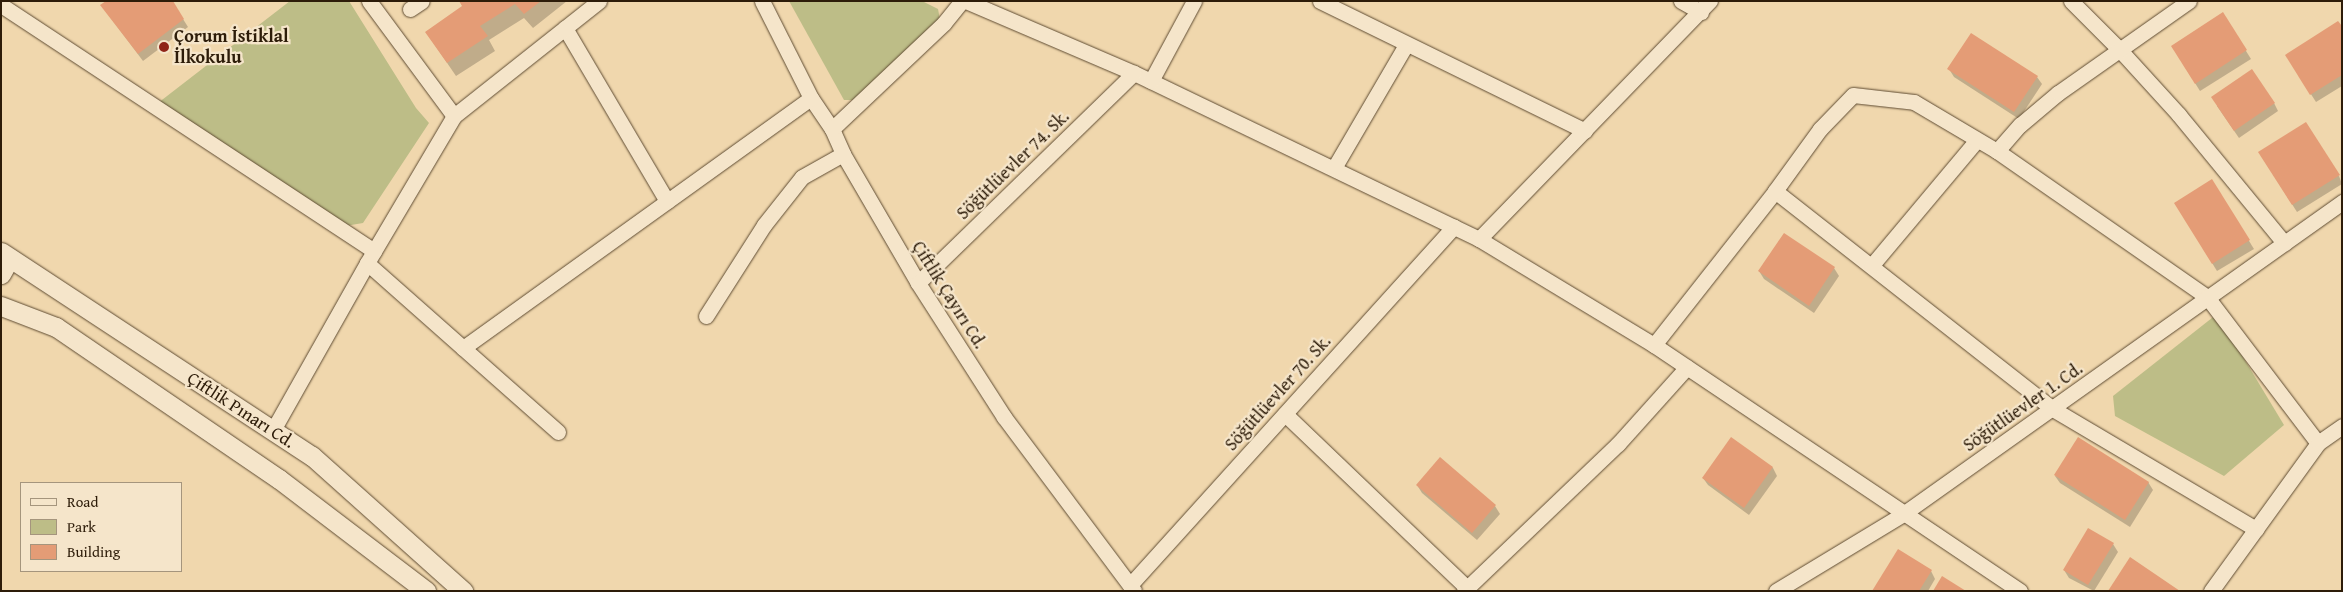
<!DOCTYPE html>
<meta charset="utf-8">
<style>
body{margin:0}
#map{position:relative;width:2343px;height:592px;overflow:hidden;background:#f0d7ad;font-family:"Gentium Book Plus",serif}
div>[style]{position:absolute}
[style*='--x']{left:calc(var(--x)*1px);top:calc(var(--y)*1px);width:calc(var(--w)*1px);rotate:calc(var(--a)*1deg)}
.green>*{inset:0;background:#bdbd87}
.shadow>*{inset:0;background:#0003}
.building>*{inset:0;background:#e49c76}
.roads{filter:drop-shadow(0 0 1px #5e4b32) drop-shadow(0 0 1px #5e4b32)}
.minor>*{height:15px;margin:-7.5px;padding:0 7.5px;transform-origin:7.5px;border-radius:7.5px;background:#f5e5ca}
.tertiary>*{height:19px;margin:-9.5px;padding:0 9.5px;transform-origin:9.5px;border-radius:9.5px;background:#f5e5ca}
.dots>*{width:14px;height:14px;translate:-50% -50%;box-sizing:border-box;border:2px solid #f5e5ca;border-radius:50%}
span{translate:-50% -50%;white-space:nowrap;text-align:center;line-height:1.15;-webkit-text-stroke:4.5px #f5e5ca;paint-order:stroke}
.poi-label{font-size:18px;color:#2d1c09;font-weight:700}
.left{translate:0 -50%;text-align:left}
.street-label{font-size:18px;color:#2d1c09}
.frame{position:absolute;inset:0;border:2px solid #2d1c09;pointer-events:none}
.legend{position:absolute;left:20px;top:482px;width:162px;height:90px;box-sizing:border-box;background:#f5e5ca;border:1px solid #a5957d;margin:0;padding:6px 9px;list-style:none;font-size:15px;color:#2d1c09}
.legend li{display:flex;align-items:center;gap:10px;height:25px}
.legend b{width:25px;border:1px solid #a5957d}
</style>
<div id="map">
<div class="green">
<div style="clip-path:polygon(290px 1px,349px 1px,416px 108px,429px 123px,363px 223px,345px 226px,158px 103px)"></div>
<div style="clip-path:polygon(789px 1px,922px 1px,938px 9px,940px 20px,859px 100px,844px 100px)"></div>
<div style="clip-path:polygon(2217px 314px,2284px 425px,2224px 476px,2115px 416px,2113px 396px)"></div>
</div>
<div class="shadow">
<div style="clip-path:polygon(460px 1px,567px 1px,533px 28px,524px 18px,489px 40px,495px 51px,456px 76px,426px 32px,463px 7px)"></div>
<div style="clip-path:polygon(101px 5px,183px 19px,188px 27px,143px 61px)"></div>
<div style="clip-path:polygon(2223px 14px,2251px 59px,2200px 91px,2177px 54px)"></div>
<div style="clip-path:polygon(2342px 29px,2342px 86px,2316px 102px,2291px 63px)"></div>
<div style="clip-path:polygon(1949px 69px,2037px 77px,2042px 84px,2019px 119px,1954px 77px)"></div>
<div style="clip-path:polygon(2274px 103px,2278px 111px,2239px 138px,2217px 106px)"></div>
<div style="clip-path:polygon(2264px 160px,2339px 176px,2342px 184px,2297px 212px)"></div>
<div style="clip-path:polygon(2212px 181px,2254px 249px,2217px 271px,2175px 203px)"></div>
<div style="clip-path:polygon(1784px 234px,1834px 268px,1839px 276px,1814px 313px,1764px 279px,1759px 271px)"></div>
<div style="clip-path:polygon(1731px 439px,1773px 468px,1777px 476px,1749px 515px,1708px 485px,1703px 478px)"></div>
<div style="clip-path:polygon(1440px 459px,1495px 506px,1500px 514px,1477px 540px,1422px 493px,1417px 485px)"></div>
<div style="clip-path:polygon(2055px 476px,2148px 482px,2153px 490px,2130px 527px,2060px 483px)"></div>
<div style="clip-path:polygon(2113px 544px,2118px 552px,2094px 591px,2069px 578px,2064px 570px)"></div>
<div style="clip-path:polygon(1931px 571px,1935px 579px,1928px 591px,1873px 591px)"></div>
</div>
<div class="building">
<div style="clip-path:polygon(106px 1px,173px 1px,184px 19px,138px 54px,100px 5px)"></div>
<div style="clip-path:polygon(459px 1px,541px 1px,524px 14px,515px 4px,480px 26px,488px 36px,447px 63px,425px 32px,462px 6px)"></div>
<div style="clip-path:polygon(2223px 12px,2247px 50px,2195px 84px,2171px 46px)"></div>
<div style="clip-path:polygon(2338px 21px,2342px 26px,2342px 75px,2310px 95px,2285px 55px)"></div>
<div style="clip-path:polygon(1971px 33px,2038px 76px,2014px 112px,1947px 69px)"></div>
<div style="clip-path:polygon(2252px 69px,2275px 103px,2234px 131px,2211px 97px)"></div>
<div style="clip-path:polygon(2306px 122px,2340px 175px,2292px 205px,2258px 152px)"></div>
<div style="clip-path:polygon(2212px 179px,2250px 240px,2212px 264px,2174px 203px)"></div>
<div style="clip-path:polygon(1784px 233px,1835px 267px,1809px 306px,1758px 271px)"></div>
<div style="clip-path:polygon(1731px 437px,1773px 467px,1744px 508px,1702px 478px)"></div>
<div style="clip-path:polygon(2078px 437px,2149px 482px,2125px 520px,2054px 475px)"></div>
<div style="clip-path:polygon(1440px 457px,1496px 505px,1472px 533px,1416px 485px)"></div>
<div style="clip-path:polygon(2088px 528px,2114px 543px,2088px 585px,2063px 570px)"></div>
<div style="clip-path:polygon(1898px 549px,1932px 570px,1919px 591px,1872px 591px)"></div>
<div style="clip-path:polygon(2130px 557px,2180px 591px,2108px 591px)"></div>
<div style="clip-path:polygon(1942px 576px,1966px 591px,1933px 591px)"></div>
</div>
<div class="roads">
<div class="minor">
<div style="--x:369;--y:1;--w:143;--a:53.5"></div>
<div style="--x:762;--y:1;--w:109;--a:63.2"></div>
<div style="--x:811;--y:98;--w:37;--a:56"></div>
<div style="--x:832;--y:129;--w:27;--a:66"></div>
<div style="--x:843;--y:154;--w:149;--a:59.8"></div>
<div style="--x:918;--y:283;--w:159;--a:57.3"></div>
<div style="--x:1004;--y:417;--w:217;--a:53.2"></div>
<div style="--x:966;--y:1;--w:183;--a:23.2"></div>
<div style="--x:1134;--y:73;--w:383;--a:25.7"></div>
<div style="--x:1479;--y:239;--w:205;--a:31.2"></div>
<div style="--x:1654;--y:345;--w:441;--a:33.9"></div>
<div style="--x:1320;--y:1;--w:295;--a:26.1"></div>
<div style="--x:1681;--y:1;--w:23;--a:29"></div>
<div style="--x:2071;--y:1;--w:68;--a:45"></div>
<div style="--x:2119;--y:49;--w:89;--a:47.7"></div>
<div style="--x:2179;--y:115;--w:166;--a:50.6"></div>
<div style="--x:1;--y:5;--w:447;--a:33.4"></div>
<div style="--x:410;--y:9;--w:14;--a:-34"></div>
<div style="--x:565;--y:28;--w:201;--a:59.5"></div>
<div style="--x:1151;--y:81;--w:91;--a:-61.7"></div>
<div style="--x:832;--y:129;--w:154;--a:-43.4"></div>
<div style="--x:944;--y:23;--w:28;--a:-51"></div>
<div style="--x:1997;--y:151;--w:35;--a:-49"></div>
<div style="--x:2020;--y:125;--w:50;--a:-40.1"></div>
<div style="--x:2058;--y:93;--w:160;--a:-35.1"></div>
<div style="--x:1334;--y:168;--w:143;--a:-59.7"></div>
<div style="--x:1775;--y:191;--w:353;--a:38.1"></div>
<div style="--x:2053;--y:409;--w:236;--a:30.6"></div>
<div style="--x:1479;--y:239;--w:332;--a:-45.9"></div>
<div style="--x:367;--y:263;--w:255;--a:41.5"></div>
<div style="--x:1872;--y:265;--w:163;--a:-50"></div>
<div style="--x:918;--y:283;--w:301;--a:-44.2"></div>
<div style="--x:706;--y:316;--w:108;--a:-57.5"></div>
<div style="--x:764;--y:225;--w:61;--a:-51.6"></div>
<div style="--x:802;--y:177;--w:47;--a:-29.3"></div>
<div style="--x:1654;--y:345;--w:196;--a:-51.8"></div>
<div style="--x:1775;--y:191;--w:77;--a:-54"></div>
<div style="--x:1820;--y:129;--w:47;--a:-45.9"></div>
<div style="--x:1853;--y:95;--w:61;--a:6.5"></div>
<div style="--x:1914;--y:102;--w:96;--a:30.6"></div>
<div style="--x:1997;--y:151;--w:256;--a:34.8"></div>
<div style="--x:2207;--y:297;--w:183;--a:52.8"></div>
<div style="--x:463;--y:348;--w:428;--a:-35.7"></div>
<div style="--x:1285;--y:414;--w:252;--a:43.7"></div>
<div style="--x:273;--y:430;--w:192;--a:-60.6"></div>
<div style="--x:367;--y:263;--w:171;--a:-59.4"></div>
<div style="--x:454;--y:116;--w:185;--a:-38.4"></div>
<div style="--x:1130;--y:585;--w:483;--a:-47.9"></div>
<div style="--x:1464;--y:591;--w:213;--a:-43.7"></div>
<div style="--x:1618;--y:444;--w:103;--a:-48.1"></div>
<div style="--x:1776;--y:591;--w:149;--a:-31.2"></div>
<div style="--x:1903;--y:514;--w:539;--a:-35.4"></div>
<div style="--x:2211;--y:591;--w:183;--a:-54.1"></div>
<div style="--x:2318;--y:443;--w:29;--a:-35"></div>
</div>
<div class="tertiary">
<div style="--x:1;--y:252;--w:372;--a:33.3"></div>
<div style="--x:312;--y:456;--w:203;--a:41.8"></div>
<div style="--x:1;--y:274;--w:18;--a:-61"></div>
<div style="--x:1;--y:306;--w:59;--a:20.9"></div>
<div style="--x:56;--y:327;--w:270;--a:34.3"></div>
<div style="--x:279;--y:479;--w:185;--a:37.3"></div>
</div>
</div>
<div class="dots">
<div style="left:164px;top:47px;background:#8f2418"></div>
</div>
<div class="poi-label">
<span class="left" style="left:174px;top:47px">Çorum İstiklal<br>İlkokulu</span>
</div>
<div class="street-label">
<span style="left:1013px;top:165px;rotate:-44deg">Söğütlüevler 74. Sk.</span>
<span style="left:949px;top:295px;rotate:58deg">Çiftlik Çayırı Cd.</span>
<span style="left:1278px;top:393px;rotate:-48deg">Söğütlüevler 70. Sk.</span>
<span style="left:2023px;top:407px;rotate:-35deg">Söğütlüevler 1. Cd.</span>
<span style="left:241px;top:410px;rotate:33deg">Çiftlik Pınarı Cd.</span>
</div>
<div class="frame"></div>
<ul class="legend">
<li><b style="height:6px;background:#f5e5ca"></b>Road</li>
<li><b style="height:14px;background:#bdbd87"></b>Park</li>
<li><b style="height:14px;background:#e49c76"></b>Building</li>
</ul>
</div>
